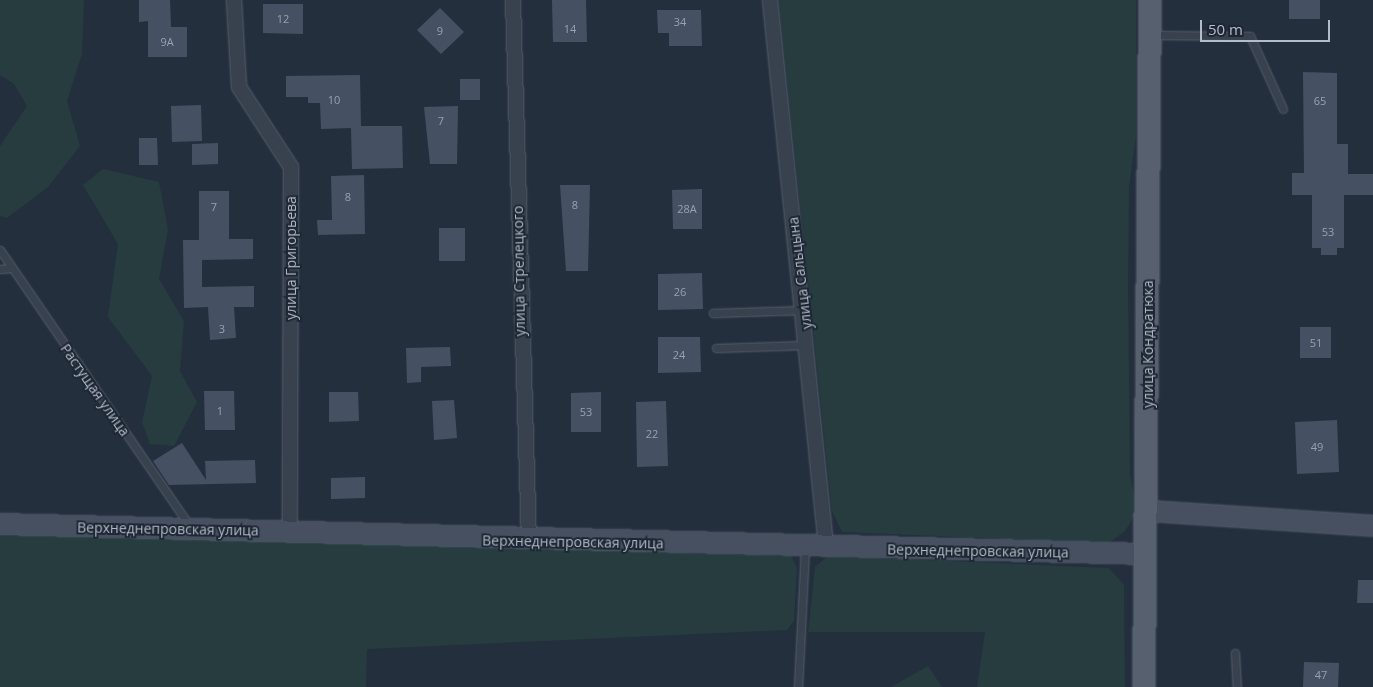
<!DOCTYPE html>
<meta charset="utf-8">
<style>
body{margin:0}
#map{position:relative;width:1373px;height:687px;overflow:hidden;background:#242f3e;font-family:"Open Sans",sans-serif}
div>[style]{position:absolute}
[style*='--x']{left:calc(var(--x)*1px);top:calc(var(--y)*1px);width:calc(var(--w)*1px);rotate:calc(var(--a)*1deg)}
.green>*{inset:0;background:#263c3f}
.building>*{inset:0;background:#455162}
.roads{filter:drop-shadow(0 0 1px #565f6c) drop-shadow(0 0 1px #565f6c)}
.lane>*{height:7px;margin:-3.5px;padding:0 3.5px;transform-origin:3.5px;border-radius:3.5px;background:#38414e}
.street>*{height:14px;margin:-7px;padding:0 7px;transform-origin:7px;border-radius:7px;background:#38414e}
.secondary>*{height:20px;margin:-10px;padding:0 10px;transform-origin:10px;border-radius:10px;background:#465061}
.primary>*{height:22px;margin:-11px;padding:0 11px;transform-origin:11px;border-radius:11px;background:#56606e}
span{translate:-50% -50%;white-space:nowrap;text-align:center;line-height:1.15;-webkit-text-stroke:4px #1d2633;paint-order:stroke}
.number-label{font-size:11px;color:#98a1af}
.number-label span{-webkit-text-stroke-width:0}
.street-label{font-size:14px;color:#b4bcc9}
.scale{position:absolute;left:1200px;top:20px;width:130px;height:22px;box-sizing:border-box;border:2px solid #b4bcc9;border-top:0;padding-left:6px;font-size:15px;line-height:18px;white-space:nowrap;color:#b4bcc9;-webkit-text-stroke:4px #1d2633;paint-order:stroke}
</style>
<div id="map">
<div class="green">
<div style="clip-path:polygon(0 0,84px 0,82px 54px,67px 101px,80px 146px,48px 187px,7px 218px,0 216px,0 146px,27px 106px,14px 84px,0 75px)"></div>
<div style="clip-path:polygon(779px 0,1136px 0,1136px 136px,1129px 187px,1128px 284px,1130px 474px,1135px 499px,1134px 517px,1125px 531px,1109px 543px,842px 532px,832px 511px)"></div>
<div style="clip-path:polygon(103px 169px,159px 182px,168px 229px,159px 279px,184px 321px,180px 371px,197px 402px,174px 446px,150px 444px,142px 422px,152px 376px,108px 317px,118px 244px,83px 185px)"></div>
<div style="clip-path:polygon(0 531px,791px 556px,797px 568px,794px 621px,787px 630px,367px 649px,366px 687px,0 687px)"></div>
<div style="clip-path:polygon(828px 556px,1109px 568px,1124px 585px,1125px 687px,977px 687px,985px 632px,808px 632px,815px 567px)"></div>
<div style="clip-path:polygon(928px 666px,942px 687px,891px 687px)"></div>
</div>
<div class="building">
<div style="clip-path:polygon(139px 0,170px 0,171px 27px,187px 27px,187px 57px,148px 57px,148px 21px,139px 22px)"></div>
<div style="clip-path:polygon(552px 0,586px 0,587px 42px,553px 42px)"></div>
<div style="clip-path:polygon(1289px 0,1320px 0,1320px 19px,1289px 19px)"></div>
<div style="clip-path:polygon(263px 4px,303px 4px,303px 34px,263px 33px)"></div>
<div style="clip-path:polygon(440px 8px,464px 32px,441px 54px,417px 30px)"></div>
<div style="clip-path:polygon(657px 10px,701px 10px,702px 46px,669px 46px,669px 33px,658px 33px)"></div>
<div style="clip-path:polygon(1303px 72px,1337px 73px,1337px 144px,1348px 144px,1348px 174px,1373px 174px,1373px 195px,1344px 195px,1344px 248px,1337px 248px,1337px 255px,1321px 255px,1321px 248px,1312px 248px,1312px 195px,1292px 195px,1292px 173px,1304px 173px)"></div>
<div style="clip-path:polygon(360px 75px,361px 126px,402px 126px,403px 168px,352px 169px,351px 128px,321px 129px,320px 103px,308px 103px,308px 97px,286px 97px,286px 76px)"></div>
<div style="clip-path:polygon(460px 79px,480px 79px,480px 100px,460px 100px)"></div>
<div style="clip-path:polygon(201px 105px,202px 141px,172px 142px,171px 106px)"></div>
<div style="clip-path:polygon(458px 106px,457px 164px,430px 164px,424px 107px)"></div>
<div style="clip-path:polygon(139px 138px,157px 138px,158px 165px,139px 165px)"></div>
<div style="clip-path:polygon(218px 143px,218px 164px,192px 165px,192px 144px)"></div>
<div style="clip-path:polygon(364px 175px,365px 234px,318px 235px,317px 220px,332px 220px,331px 176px)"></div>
<div style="clip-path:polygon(560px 185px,590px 185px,588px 271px,566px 271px)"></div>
<div style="clip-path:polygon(702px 189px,702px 229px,673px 229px,672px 190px)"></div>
<div style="clip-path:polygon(199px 191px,229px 191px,229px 239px,253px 239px,253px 259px,202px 260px,202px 287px,254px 286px,254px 307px,234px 307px,236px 338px,210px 340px,208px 307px,184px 308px,183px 240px,199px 240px)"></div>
<div style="clip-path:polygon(439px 228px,465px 228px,465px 261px,439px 261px)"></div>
<div style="clip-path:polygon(702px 273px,703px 309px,658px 310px,658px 274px)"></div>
<div style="clip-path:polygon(1300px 327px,1331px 327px,1331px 358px,1300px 358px)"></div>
<div style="clip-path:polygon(658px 337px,700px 337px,701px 372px,658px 373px)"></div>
<div style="clip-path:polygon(450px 347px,451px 366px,421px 367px,421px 382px,407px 383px,406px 348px)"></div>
<div style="clip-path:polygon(204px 391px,234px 391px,235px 430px,205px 430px)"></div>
<div style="clip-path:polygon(329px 392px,358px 392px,359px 421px,329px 422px)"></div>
<div style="clip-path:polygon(601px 392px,601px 432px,571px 432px,571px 393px)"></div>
<div style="clip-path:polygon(454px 400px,457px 438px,434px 440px,432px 401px)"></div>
<div style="clip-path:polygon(666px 401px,668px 466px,637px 467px,636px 402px)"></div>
<div style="clip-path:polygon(1337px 420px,1339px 472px,1297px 474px,1295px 422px)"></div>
<div style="clip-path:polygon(182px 443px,206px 480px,205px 461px,255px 460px,256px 483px,169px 485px,153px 461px)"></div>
<div style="clip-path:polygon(365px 477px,365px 498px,331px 499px,331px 478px)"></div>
<div style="clip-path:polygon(1358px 580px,1373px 580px,1373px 603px,1357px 603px)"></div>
<div style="clip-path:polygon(1304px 662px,1339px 663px,1338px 687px,1303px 687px)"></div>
</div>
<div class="roads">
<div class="lane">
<div style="--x:1152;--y:35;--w:98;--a:0.6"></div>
<div style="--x:1250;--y:36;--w:80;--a:65.7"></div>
<div style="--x:0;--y:250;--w:334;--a:55.5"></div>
<div style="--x:0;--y:269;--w:12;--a:-5"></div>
<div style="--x:713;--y:313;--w:91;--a:-1.9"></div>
<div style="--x:716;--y:348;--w:90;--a:-1.9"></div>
<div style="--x:1235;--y:653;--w:34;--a:87"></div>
<div style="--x:798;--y:687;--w:140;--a:-87.1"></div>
</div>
<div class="street">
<div style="--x:234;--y:0;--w:87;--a:86.7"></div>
<div style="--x:239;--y:87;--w:95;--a:57"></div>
<div style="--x:291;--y:167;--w:365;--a:90.2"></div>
<div style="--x:513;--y:0;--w:541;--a:88.31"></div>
<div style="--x:770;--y:0;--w:549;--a:84.14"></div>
</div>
<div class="secondary">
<div style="--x:1148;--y:511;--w:225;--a:3.8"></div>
<div style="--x:0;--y:524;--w:1146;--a:1.5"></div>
</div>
<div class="primary">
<div style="--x:1144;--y:687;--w:687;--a:-89.5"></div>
</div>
</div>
<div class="number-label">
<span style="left:283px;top:19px">12</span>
<span style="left:680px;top:22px">34</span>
<span style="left:570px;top:29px">14</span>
<span style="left:440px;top:31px">9</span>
<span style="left:167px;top:42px">9А</span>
<span style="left:334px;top:100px">10</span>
<span style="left:1320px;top:101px">65</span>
<span style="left:441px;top:121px">7</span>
<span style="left:348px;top:197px">8</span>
<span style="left:575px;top:205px">8</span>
<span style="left:214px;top:207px">7</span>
<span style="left:687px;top:209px">28А</span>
<span style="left:1328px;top:232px">53</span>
<span style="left:680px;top:292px">26</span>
<span style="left:222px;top:329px">3</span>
<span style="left:1316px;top:343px">51</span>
<span style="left:679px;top:355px">24</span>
<span style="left:220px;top:411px">1</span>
<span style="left:586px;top:412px">53</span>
<span style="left:652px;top:434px">22</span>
<span style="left:1317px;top:447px">49</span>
<span style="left:1321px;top:675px">47</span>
</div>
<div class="street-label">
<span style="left:291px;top:258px;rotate:-90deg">улица Григорьева</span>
<span style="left:519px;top:271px;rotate:-91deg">улица Стрелецкого</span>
<span style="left:800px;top:273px;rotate:-97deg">улица Сальцына</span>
<span style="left:1148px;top:344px;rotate:-90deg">улица Кондратюка</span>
<span style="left:95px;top:390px;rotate:55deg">Растущая улица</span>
<span style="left:168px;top:529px;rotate:1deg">Верхнеднепровская улица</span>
<span style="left:573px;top:542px;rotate:1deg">Верхнеднепровская улица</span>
<span style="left:978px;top:551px;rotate:1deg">Верхнеднепровская улица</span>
</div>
<div class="scale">50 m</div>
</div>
